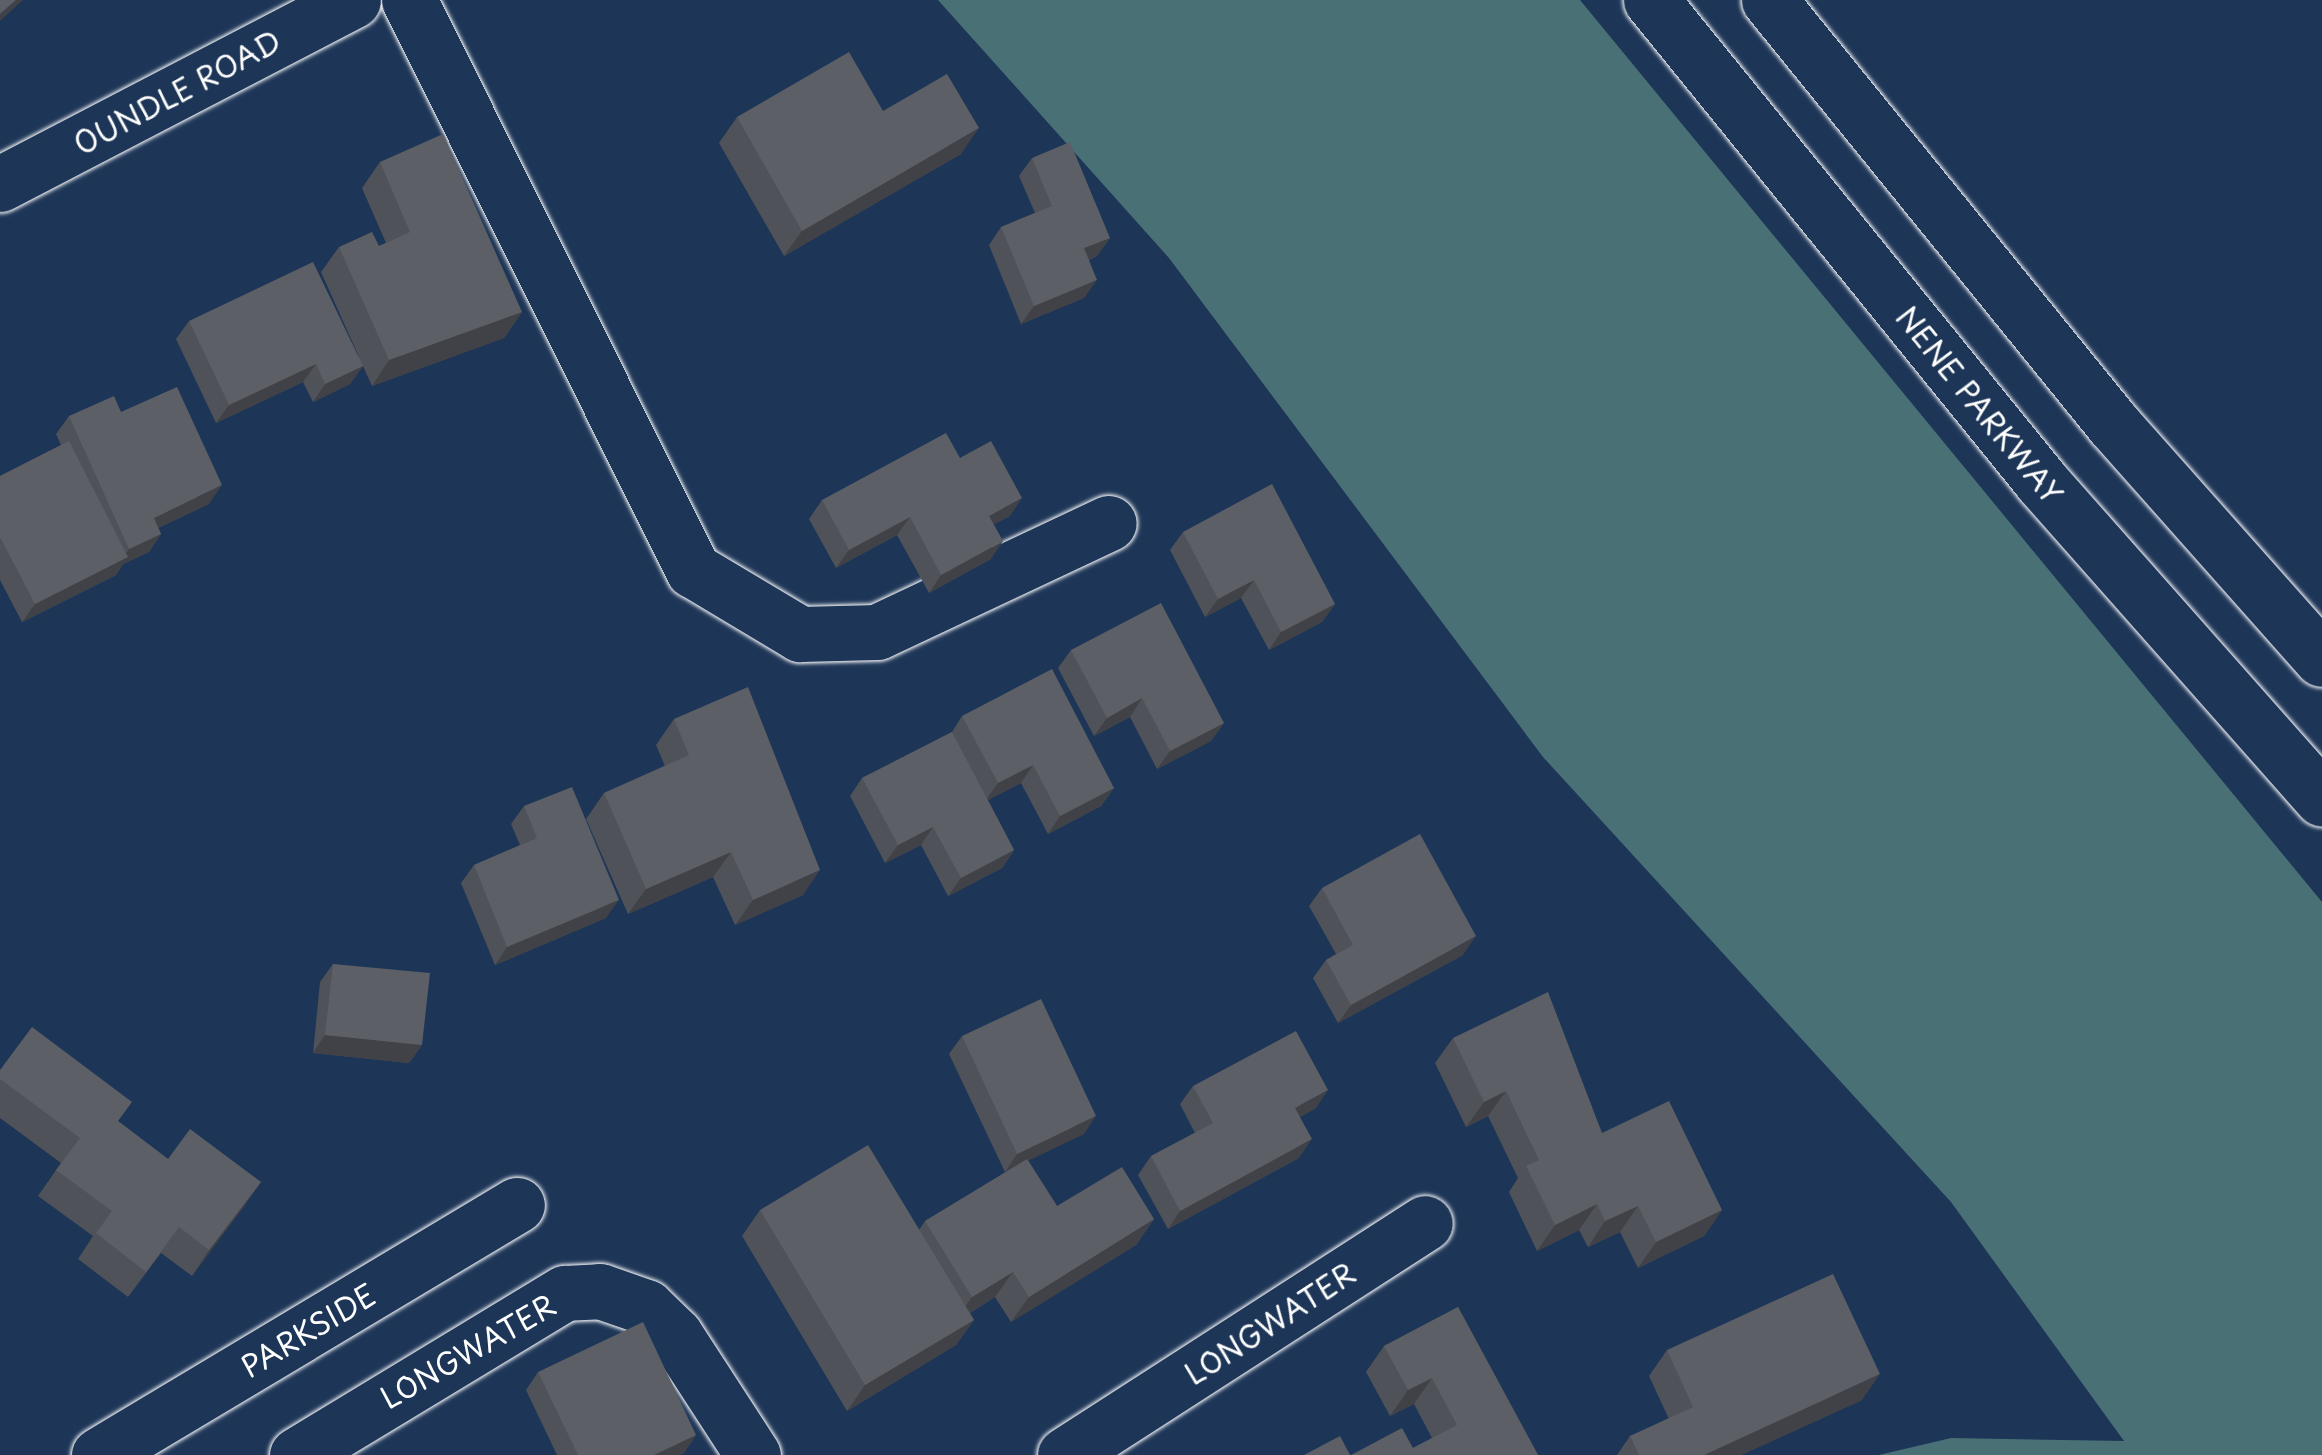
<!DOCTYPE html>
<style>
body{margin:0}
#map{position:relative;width:2322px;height:1455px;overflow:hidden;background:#1d3557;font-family:"Playpen Sans",sans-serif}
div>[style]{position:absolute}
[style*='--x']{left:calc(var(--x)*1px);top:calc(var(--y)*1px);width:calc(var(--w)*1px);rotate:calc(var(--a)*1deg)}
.green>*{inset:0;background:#487075}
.roads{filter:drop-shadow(0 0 2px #fff) drop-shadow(0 0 2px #fff)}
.street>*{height:55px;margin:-27.5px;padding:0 27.5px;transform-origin:27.5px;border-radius:27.5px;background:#1d3557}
.primary>*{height:55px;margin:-27.5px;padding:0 27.5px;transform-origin:27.5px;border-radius:27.5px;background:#1d3557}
.highway>*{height:55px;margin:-27.5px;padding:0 27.5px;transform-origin:27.5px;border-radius:27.5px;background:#1d3557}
.wall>*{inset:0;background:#4f5258}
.shaded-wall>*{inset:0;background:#404247}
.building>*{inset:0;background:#5c5f66}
span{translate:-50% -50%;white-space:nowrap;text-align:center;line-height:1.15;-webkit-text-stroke:10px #1d3557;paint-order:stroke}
.street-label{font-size:30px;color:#fff}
</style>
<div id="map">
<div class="green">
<div style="clip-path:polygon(938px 0,1580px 0,2322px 902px,2322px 1455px,1879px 1455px,1951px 1438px,2124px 1441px,1951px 1202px,1543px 757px,1169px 258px)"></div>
</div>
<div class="roads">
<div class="street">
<div style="--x:409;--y:0;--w:637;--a:63.52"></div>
<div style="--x:693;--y:570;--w:125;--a:30.9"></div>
<div style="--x:800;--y:634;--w:77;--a:-1.5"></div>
<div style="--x:877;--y:632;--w:256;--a:-25.2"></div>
<div style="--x:99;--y:1455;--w:487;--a:-30.9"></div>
<div style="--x:297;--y:1455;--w:313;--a:-31.2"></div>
<div style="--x:565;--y:1293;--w:35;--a:-3"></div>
<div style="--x:600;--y:1291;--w:49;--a:19.2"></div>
<div style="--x:646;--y:1307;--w:40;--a:44"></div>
<div style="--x:675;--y:1335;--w:143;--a:57"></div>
<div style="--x:1065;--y:1455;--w:428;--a:-32.8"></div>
</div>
<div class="primary">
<div style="--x:0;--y:184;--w:398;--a:-27.5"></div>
</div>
<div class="highway">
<div style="--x:1651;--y:0;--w:619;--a:50.96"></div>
<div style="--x:2041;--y:481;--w:424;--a:48.5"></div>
<div style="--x:1769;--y:0;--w:546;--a:50.95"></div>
<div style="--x:2113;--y:424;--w:314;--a:48.4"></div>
</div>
</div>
<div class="wall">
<div style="clip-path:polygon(883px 111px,961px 154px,784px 256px,719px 143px,737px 117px)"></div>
<div style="clip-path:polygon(1032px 158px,1110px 238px,1097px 256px,1089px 260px,1084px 298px,1021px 324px,989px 245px,1001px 227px,1035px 213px,1019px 176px)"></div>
<div style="clip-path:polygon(380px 162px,522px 312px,504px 338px,372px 386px,363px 366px,350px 384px,313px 402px,303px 382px,216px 423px,176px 339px,189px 321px,359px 357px,321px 272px,339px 247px,379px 246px,386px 243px,362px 188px)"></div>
<div style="clip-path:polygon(69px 416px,209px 504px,158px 528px,161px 534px,149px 552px,123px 564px,116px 575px,22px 622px,0 580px,0 476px,61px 445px,56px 434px)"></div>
<div style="clip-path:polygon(960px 458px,1010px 516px,994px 524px,991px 559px,929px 593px,897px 535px,836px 568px,809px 519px,822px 500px)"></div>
<div style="clip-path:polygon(1183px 532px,1335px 604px,1322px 622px,1269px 650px,1241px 598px,1205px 617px,1170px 550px)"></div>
<div style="clip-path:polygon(1071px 650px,1224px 723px,1211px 741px,1157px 769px,1130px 717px,1094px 736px,1058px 668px)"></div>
<div style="clip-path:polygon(962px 716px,1114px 788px,1101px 806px,1048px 834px,1021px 783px,988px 800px,1014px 850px,1002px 868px,948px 896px,921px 845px,885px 863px,850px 796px,862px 778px,952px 732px)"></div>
<div style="clip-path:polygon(674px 719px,803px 895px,735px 925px,713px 877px,628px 914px,586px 819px,604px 793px,665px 766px,656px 745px)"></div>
<div style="clip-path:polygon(524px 806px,606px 918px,495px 965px,461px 883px,474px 865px,520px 845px,511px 824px)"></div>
<div style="clip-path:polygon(1322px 888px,1463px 955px,1338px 1023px,1313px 978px,1326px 960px,1336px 954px,1309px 906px)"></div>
<div style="clip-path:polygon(333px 964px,422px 1045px,409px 1063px,313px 1053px,320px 982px)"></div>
<div style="clip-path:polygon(962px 1036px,1084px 1134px,1028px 1160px,1057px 1206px,1154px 1219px,1136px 1245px,1011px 1322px,995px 1297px,970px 1313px,974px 1320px,956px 1345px,847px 1411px,742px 1236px,760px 1210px,919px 1230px,925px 1221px,1015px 1167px,1005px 1172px,949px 1054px)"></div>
<div style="clip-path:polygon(1453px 1038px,1722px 1210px,1704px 1236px,1638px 1268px,1620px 1232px,1588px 1247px,1579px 1230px,1537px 1251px,1509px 1192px,1518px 1178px,1488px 1116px,1466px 1127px,1435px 1063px)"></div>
<div style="clip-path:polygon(0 1070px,118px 1121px,168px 1159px,261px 1182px,192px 1276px,161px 1253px,128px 1297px,78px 1259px,93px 1236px,38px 1196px,61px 1163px,0 1118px)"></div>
<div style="clip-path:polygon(1193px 1086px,1316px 1108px,1300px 1117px,1299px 1158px,1168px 1229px,1138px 1175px,1151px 1156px,1195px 1133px,1180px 1104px)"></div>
<div style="clip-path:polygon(1458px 1307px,1538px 1455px,1413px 1448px,1432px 1438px,1414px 1404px,1390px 1416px,1366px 1372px,1384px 1346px)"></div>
<div style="clip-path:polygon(1667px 1350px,1862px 1400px,1741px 1455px,1617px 1455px,1630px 1436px,1669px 1419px,1649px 1376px)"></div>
<div style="clip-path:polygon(538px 1372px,696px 1435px,684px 1453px,679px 1455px,557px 1455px,526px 1390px)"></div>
</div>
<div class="shaded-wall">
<div style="clip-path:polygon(16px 0,23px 0,0 21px,0 14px)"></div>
<div style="clip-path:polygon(979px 128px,961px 154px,784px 256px,802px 231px)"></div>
<div style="clip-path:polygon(1110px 238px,1097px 256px,1071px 266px,1084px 248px)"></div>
<div style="clip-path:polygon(1097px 280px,1084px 298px,1021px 324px,1034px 306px)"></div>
<div style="clip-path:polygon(522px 312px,504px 338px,372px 386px,389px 360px)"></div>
<div style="clip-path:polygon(316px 364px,303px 382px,216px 423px,229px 405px)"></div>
<div style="clip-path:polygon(363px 366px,350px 384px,313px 402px,325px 384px)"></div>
<div style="clip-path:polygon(222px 485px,209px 504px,141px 536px,154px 518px)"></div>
<div style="clip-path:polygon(1022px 498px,1010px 516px,976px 534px,989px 516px)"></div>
<div style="clip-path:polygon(910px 517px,897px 535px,836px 568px,849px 550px)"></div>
<div style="clip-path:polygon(161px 534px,149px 552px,123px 564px,116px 575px,22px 622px,35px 604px,121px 560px,129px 549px)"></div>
<div style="clip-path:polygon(1003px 541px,991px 559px,929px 593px,941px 575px)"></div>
<div style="clip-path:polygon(1254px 580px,1241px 598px,1205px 617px,1218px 599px)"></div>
<div style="clip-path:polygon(1335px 604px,1322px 622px,1269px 650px,1281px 632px)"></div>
<div style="clip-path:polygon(1142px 698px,1130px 717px,1094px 736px,1107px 718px)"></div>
<div style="clip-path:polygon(1224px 723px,1211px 741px,1157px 769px,1170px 751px)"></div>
<div style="clip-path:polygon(1033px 765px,1021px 783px,985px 801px,998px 783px)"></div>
<div style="clip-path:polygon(1114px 788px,1101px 806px,1048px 834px,1060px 816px)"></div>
<div style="clip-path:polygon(933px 827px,921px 845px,885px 863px,898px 845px)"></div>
<div style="clip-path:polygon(1014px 850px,1002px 868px,948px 896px,961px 878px)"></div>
<div style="clip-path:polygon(731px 852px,713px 877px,628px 914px,646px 889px)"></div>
<div style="clip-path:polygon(820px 870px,803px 895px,735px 925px,753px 900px)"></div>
<div style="clip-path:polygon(619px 900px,606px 918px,495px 965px,507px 947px)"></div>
<div style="clip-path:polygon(1476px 936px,1463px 955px,1338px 1023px,1351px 1005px)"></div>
<div style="clip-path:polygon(325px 1035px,422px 1045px,409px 1063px,313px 1053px)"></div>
<div style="clip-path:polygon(1328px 1090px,1316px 1108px,1283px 1126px,1295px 1108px)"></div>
<div style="clip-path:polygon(1506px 1091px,1488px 1116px,1466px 1127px,1484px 1102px)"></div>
<div style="clip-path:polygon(1096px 1116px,1084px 1134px,1005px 1172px,1017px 1154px)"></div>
<div style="clip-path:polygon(1312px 1139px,1299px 1158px,1168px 1229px,1180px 1211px)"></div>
<div style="clip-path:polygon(261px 1182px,243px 1208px,192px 1276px,209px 1250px)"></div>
<div style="clip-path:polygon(1597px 1204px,1579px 1230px,1537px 1251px,1555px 1225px)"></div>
<div style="clip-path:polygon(1638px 1206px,1620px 1232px,1588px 1247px,1605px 1221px)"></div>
<div style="clip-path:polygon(1722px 1210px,1704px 1236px,1638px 1268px,1656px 1242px)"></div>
<div style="clip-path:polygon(1154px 1219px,1136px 1245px,1011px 1322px,1029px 1297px)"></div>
<div style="clip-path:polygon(1013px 1272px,995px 1297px,954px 1322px,972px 1297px)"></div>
<div style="clip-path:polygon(974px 1320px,956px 1345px,847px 1411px,865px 1385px)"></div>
<div style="clip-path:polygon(1880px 1374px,1862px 1400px,1741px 1455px,1704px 1455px)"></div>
<div style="clip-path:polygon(1432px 1378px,1414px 1404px,1390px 1416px,1408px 1390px)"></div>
<div style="clip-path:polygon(696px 1435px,684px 1453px,679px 1455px,654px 1455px)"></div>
</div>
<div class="building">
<div style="clip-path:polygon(0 0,16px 0,0 14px)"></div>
<div style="clip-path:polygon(849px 52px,883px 111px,947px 74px,979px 128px,802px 231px,737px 117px)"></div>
<div style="clip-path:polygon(443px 134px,522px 312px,389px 360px,339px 247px,372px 232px,379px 246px,410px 232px,380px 162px)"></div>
<div style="clip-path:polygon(1070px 142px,1110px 238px,1084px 248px,1097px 280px,1034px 306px,1001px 227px,1052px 206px,1032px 158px)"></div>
<div style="clip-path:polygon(313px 262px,363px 366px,325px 384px,316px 364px,229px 405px,189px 321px)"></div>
<div style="clip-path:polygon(177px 387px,222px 485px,154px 518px,161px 534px,129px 549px,69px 416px,114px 396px,121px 412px)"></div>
<div style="clip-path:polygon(946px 433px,960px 458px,991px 441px,1022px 498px,989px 516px,1003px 541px,941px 575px,910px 517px,849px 550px,822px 500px)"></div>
<div style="clip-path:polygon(69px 441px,128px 557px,35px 604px,0 537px,0 476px)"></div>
<div style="clip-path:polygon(1272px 484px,1335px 604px,1281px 632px,1254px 580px,1218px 599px,1183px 532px)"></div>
<div style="clip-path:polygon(1161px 603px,1224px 723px,1170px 751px,1142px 698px,1107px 718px,1071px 650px)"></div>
<div style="clip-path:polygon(1052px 669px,1114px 788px,1060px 816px,1033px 765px,998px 783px,962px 716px)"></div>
<div style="clip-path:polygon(748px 687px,820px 870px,753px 900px,731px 852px,646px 889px,604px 793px,689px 755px,674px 719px)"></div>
<div style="clip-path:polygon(952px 732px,1014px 850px,961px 878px,933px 827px,898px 845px,862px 778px)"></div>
<div style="clip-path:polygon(572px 787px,619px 900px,507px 947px,474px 865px,537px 838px,524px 806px)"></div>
<div style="clip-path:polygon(1420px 834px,1476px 936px,1351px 1005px,1326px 960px,1353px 945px,1322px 888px)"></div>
<div style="clip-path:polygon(333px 964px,430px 973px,422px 1045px,325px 1035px)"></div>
<div style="clip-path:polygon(1548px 992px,1602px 1133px,1669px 1101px,1722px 1210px,1656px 1242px,1638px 1206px,1605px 1221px,1597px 1204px,1555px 1225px,1526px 1166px,1539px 1160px,1506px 1091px,1484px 1102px,1453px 1038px)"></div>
<div style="clip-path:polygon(1041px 999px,1096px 1116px,1017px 1154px,962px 1036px)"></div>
<div style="clip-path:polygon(32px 1027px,132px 1102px,118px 1121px,168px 1159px,190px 1129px,261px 1182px,209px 1250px,179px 1227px,146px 1272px,96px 1233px,112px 1211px,56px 1170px,80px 1138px,0 1079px,0 1070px)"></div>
<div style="clip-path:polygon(1296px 1031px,1328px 1090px,1295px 1108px,1312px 1139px,1180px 1211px,1151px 1156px,1213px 1123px,1193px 1086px)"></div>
<div style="clip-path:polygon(868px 1145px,974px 1320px,865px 1385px,760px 1210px)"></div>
<div style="clip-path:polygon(1027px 1159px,1057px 1206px,1122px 1167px,1154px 1219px,1029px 1297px,1013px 1272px,972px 1297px,925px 1221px)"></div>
<div style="clip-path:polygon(1833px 1274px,1880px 1374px,1704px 1455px,1639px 1455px,1630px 1436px,1693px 1407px,1667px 1350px)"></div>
<div style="clip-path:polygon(1458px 1307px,1538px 1455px,1351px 1455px,1402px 1428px,1413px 1448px,1457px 1425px,1432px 1378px,1408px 1390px,1384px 1346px)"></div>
<div style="clip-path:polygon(643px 1322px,696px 1435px,654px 1455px,578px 1455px,538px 1372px)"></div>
<div style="clip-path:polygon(1340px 1436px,1350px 1455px,1304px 1455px)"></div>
</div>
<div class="street-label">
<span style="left:177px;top:92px;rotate:-28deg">OUNDLE ROAD</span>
<span style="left:1980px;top:405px;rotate:51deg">NENE PARKWAY</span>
<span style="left:1270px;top:1323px;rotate:-33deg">LONGWATER</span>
<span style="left:308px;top:1330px;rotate:-31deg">PARKSIDE</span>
<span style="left:468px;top:1351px;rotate:-30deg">LONGWATER</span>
</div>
</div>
